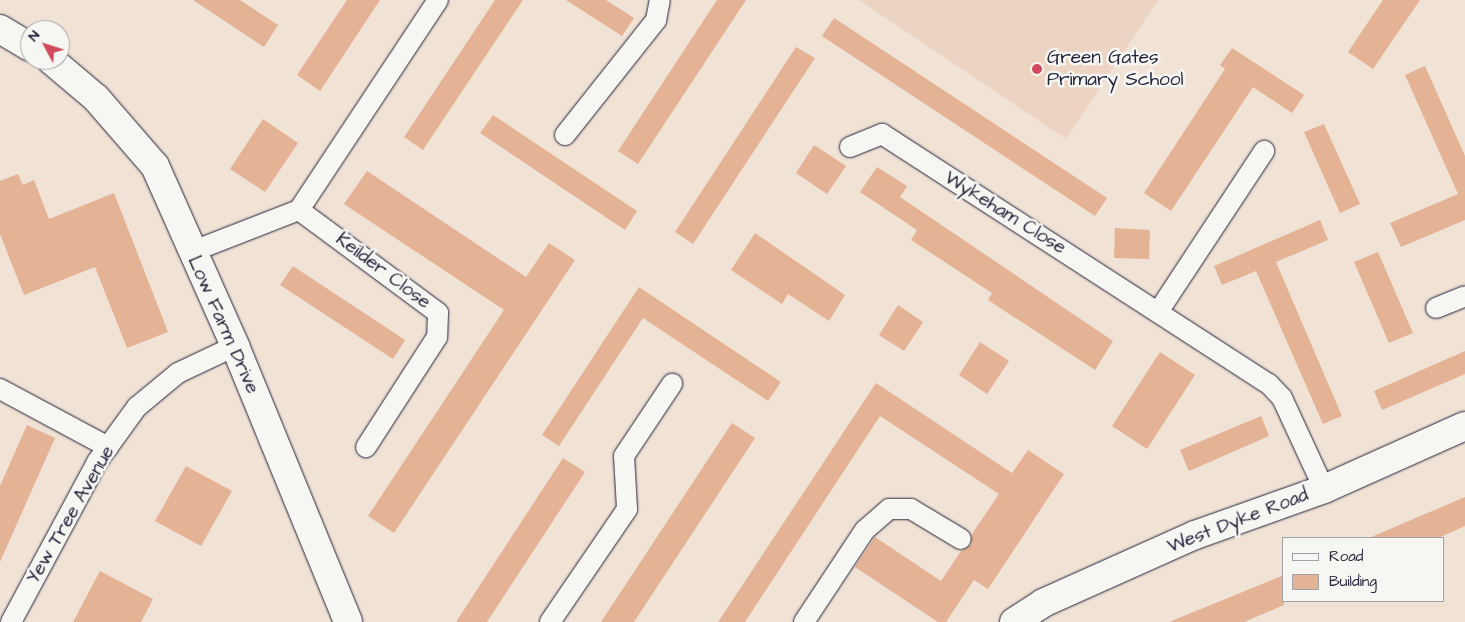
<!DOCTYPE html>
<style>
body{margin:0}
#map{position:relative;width:1465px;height:622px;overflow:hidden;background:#f1e2d6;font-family:"Architects Daughter",sans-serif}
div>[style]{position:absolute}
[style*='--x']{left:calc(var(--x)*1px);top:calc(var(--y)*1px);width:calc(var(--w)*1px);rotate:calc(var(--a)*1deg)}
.built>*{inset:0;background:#edd4c2}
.building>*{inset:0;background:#e4b295}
.roads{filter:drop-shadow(0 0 1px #22223b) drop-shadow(0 0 1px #22223b)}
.street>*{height:20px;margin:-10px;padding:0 10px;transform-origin:10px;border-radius:10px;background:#f6f6f2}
.secondary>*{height:28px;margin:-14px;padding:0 14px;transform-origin:14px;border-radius:14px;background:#f6f6f2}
.dots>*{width:14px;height:14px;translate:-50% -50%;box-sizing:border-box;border:2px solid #f6f6f2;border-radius:50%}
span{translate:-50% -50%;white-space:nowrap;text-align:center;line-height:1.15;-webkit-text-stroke:5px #f6f6f2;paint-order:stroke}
.poi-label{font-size:19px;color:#22223b}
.left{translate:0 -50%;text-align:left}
.street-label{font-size:19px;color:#22223b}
.legend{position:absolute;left:1282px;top:537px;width:162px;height:65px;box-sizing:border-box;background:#f6f6f2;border:1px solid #a1a1a9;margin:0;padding:6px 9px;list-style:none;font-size:15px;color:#22223b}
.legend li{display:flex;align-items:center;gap:10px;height:25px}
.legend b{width:25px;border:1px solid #a1a1a9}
.north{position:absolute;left:20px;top:20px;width:50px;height:50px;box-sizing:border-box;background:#f6f6f2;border:1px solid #a1a1a9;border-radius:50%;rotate:310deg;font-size:14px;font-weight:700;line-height:20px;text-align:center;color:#22223b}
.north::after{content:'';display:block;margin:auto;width:18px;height:22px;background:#d1495b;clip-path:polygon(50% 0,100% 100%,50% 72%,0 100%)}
</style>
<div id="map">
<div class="built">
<div style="clip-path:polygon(859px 0,1158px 0,1066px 139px)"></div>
</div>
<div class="building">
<div style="clip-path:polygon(193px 0,240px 0,278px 25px,264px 47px)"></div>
<div style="clip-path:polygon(347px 0,380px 0,320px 91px,297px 75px)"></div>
<div style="clip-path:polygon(495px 0,523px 0,423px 150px,404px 137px)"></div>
<div style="clip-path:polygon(566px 0,606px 0,634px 18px,622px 36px)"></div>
<div style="clip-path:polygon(717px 0,746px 0,638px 164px,618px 151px)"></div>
<div style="clip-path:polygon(1383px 0,1420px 0,1373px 69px,1348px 52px)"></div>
<div style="clip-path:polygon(834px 18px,1107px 198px,1095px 216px,822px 36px)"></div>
<div style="clip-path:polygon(796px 47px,815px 58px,693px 244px,675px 232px)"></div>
<div style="clip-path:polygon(1232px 48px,1304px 95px,1292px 113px,1253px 87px,1171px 211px,1144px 193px,1225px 69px,1220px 65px)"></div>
<div style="clip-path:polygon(1425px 66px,1465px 156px,1465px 220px,1401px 247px,1390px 223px,1458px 194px,1405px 75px)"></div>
<div style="clip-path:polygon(493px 115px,637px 211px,625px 230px,480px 133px)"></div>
<div style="clip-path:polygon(263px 119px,298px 143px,265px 192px,230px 169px)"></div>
<div style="clip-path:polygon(1324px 124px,1360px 204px,1340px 213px,1304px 132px)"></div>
<div style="clip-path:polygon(814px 145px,846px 166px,827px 194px,796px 173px)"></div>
<div style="clip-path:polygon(877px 167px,907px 186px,900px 197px,1113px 341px,1095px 370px,988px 300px,992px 293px,911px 240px,917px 230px,860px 192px)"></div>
<div style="clip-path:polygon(367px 171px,526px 277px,549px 243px,575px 260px,394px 533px,368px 516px,504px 310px,344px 204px)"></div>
<div style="clip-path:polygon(18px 174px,23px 185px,34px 180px,49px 219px,114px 193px,168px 332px,127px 348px,95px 267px,24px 295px,0 234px,0 181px)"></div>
<div style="clip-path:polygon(1320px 220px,1328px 240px,1276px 262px,1342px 416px,1323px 424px,1256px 271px,1222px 285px,1214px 266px)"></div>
<div style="clip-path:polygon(1115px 228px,1150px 230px,1149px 259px,1114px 258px)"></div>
<div style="clip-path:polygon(755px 233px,845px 295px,829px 321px,788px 294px,782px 304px,731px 270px)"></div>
<div style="clip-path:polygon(1378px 252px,1413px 333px,1389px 343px,1354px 262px)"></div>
<div style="clip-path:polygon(293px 266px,405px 340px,393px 359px,280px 285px)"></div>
<div style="clip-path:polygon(639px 287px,781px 382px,768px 401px,643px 318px,559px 446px,542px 435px)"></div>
<div style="clip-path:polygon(898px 305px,923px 322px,904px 351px,879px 335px)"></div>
<div style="clip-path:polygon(980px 342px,1009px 361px,987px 394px,959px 375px)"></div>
<div style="clip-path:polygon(1465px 351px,1465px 374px,1382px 410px,1374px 391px)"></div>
<div style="clip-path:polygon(1160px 352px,1195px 375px,1147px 449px,1112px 426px)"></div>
<div style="clip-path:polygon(876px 383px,1012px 473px,1028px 450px,1064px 474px,988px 589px,974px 580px,946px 622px,938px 622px,855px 567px,875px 537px,941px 581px,961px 551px,971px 545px,972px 534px,999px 494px,880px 416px,745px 622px,718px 622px)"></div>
<div style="clip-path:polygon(1261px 416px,1269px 436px,1189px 471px,1180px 450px)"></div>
<div style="clip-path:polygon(732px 423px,755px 438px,634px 622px,601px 622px)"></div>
<div style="clip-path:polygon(27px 425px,55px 438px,0 562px,0 486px)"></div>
<div style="clip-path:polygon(563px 458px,585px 472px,487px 622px,456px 622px)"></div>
<div style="clip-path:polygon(186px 466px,232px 491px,201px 546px,155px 521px)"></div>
<div style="clip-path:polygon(1465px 497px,1465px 526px,1438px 538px,1369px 538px)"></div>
<div style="clip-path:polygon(100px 571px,153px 599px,141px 622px,73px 622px)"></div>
<div style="clip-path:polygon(1284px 575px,1284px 605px,1244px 622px,1169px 622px)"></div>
</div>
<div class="roads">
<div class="street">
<div style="--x:565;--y:135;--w:147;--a:-51.6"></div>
<div style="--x:656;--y:20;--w:20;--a:-79"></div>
<div style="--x:850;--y:147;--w:35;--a:-22"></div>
<div style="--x:882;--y:134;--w:461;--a:32.9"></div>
<div style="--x:1269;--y:384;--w:19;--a:47"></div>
<div style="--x:1282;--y:398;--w:100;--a:65.2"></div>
<div style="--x:299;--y:210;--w:173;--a:36.5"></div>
<div style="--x:438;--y:313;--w:24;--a:92"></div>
<div style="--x:437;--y:337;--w:131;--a:122.8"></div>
<div style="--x:191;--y:252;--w:116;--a:-21.3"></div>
<div style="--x:299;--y:210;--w:252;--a:-56.5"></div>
<div style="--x:1436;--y:308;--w:31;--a:-22"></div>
<div style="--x:1158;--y:312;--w:193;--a:-56.6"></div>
<div style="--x:0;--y:389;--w:123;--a:28.2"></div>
<div style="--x:11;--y:622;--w:182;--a:-61.7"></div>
<div style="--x:97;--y:462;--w:68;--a:-54"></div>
<div style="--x:137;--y:407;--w:53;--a:-39.7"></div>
<div style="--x:178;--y:373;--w:63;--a:-25.3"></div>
<div style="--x:550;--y:622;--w:137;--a:-55.7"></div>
<div style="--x:627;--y:509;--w:53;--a:-93.2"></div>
<div style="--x:624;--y:456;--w:87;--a:-56.3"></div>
<div style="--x:804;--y:622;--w:110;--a:-56.5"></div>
<div style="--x:865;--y:530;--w:32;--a:-41"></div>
<div style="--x:889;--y:509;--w:22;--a:0"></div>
<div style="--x:911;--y:509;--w:58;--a:31"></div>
</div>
<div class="secondary">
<div style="--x:0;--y:29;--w:35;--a:31"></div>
<div style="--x:51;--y:60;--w:59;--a:40.2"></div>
<div style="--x:96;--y:98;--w:90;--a:49.1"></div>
<div style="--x:155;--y:166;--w:197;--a:66"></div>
<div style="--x:235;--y:346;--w:298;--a:67.7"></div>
<div style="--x:1014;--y:622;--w:35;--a:-33"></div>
<div style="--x:1043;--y:603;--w:167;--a:-24.1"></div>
<div style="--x:1195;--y:535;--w:137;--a:-19.6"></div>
<div style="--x:1324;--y:489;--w:154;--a:-24.1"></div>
</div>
</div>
<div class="dots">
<div style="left:1037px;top:69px;background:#d1495b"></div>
</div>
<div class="poi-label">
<span class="left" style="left:1047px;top:69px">Green Gates<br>Primary School</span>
</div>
<div class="street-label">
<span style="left:1005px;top:213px;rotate:32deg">Wykeham Close</span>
<span style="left:383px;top:271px;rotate:37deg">Keilder Close</span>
<span style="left:223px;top:325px;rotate:66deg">Low Farm Drive</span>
<span style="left:71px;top:515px;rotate:-60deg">Yew Tree Avenue</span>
<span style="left:1238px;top:521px;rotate:-21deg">West Dyke Road</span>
</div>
<ul class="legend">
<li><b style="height:6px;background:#f6f6f2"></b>Road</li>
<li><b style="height:14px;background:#e4b295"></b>Building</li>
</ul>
<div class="north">N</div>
</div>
